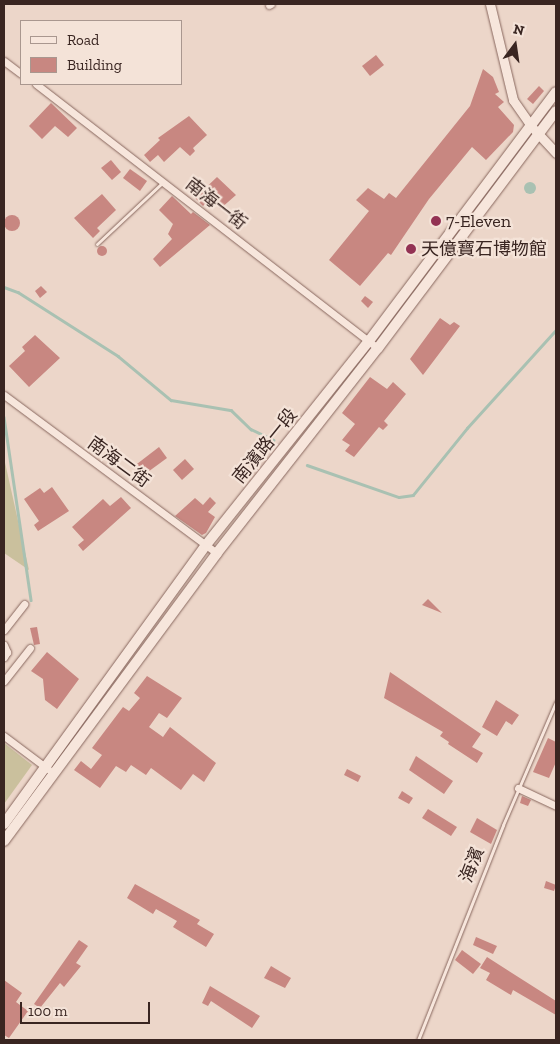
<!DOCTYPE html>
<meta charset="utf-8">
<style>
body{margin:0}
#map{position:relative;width:560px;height:1044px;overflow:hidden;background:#ecd6c9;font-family:"Zilla Slab","Noto Sans TC",serif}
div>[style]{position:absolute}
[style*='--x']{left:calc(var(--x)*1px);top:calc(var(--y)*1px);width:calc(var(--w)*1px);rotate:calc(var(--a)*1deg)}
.green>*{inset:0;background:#cac09d}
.water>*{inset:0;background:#a9c1b2}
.round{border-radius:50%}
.stream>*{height:2.5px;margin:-1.25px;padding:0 1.25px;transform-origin:1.25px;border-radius:1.25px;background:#a9c1b2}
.building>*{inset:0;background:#c88781}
.roads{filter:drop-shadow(0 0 1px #88675e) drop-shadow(0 0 1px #88675e)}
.service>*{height:3px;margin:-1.5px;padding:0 1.5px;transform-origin:1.5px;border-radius:1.5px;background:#f7e6dc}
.minor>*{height:7px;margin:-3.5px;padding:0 3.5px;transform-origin:3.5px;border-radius:3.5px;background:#f7e6dc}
.tertiary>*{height:9px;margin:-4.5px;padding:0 4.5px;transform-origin:4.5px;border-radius:4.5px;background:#f7e6dc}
.secondary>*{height:10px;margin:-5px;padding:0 5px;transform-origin:5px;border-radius:5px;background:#f7e6dc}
.dots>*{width:14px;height:14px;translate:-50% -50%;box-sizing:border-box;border:2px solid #f4e3d8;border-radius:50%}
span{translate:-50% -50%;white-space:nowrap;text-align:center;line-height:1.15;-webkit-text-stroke:4.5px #f4e3d8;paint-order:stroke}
.street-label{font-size:18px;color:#392521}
.poi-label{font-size:18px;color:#392521}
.left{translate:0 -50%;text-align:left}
.frame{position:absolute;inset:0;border:5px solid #392521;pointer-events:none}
.legend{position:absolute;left:20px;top:20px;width:162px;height:65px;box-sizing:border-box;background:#f4e3d8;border:1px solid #a9978f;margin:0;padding:6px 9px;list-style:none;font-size:15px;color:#392521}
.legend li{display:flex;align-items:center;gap:10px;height:25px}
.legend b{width:25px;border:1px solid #a9978f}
.north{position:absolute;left:490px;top:20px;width:50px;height:50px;-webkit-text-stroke:4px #f4e3d8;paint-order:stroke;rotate:14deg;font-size:14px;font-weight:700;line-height:20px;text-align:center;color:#392521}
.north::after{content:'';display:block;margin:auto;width:18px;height:22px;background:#392521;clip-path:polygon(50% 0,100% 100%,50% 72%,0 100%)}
.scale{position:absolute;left:20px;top:1002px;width:130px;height:22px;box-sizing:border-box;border:2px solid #392521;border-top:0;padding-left:6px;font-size:15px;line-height:18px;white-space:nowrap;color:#392521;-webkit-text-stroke:4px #f4e3d8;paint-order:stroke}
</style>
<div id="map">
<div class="green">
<div style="clip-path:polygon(4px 458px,29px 570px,4px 553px)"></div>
<div style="clip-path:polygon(4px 743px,32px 765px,4px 804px)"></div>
</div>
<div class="water">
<div class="round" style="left:524px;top:182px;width:12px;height:12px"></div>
</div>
<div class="stream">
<div style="--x:4;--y:287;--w:15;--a:20"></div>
<div style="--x:18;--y:292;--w:119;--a:32.6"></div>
<div style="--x:118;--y:356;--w:69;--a:39.7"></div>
<div style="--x:171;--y:400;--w:61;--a:9.5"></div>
<div style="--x:231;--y:410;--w:28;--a:44"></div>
<div style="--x:251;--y:429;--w:25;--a:26"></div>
<div style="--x:4;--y:417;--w:185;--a:81.6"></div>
<div style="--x:307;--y:465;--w:97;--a:19.2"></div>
<div style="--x:399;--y:497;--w:14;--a:-8"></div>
<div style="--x:413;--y:495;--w:86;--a:-51.1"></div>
<div style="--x:467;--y:428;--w:132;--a:-47.8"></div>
</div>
<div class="building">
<div style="clip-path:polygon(376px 55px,384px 65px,370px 76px,362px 66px)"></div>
<div style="clip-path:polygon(483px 69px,493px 77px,499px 92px,495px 94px,504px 102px,498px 107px,514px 125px,513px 132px,486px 160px,472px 147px,429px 199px,391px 255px,388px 253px,360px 286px,329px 260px,369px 211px,356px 200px,368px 188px,384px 199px,389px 193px,396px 198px,470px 106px)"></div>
<div style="clip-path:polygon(539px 86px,544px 91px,533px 104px,527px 99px)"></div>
<div style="clip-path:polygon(51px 103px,77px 128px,68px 137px,55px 126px,42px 139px,29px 126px)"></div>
<div style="clip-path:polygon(189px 116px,207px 135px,193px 148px,195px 151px,190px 156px,180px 147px,164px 162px,158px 155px,150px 162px,144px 155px,160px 140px,158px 138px)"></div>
<div style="clip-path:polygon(111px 160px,121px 172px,112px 180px,101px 168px)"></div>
<div style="clip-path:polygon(130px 169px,147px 181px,140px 191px,123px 178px)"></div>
<div style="clip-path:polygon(217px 177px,236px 195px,220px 209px,212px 199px,203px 206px,195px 198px)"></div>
<div style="clip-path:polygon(102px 194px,116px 210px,97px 228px,100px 231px,93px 238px,74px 218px)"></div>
<div style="clip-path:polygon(172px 196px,191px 214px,193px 212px,210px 225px,160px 267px,153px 259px,172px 239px,168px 234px,173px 224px,159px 210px)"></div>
<div class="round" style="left:4px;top:215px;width:16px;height:16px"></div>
<div class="round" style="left:97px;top:246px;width:10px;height:10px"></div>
<div style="clip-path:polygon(41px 286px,47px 292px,40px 298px,35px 291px)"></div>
<div style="clip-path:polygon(365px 296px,373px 302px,368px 308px,361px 301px)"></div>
<div style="clip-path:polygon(440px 318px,450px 325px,454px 322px,460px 326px,423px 375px,410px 359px)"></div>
<div style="clip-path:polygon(35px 335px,60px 358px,29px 387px,9px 366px,25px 351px,22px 347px)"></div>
<div style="clip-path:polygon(370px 377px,387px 389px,393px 382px,406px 394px,384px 421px,388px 425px,383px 430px,379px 427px,354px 457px,345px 451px,350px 445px,342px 440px,355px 424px,342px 413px)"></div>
<div style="clip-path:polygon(159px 447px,167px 458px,141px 477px,133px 467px)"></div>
<div style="clip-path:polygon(185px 459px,194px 469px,182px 480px,173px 470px)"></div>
<div style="clip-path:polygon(52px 487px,69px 511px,38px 531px,34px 525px,39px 521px,24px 499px,40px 488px,44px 493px)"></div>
<div style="clip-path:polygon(121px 497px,131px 508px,83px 551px,78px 545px,84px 540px,72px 527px,103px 499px,110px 506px)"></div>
<div style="clip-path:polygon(210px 497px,216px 503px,208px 512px,215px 517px,206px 533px,202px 535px,175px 516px,195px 498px,203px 505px)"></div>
<div style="clip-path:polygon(428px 599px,442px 613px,422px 605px)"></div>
<div style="clip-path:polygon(37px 627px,40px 644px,34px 645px,30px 628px)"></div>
<div style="clip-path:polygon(47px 652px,79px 679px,57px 709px,45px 700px,43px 679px,31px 671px)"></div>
<div style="clip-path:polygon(390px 672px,481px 734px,472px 747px,483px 753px,477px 763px,448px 744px,449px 742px,440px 736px,443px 732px,384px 698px)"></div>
<div style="clip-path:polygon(147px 676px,182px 698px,167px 718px,159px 713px,149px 727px,163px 737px,170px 727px,216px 763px,204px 782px,193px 774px,181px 790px,151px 768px,146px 775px,131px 765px,126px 772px,116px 766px,100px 788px,74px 770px,81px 761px,91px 769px,102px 755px,92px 748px,123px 707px,129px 711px,140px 698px,134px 693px)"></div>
<div style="clip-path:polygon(496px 700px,519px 715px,512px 725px,506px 721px,497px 736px,482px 727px)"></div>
<div style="clip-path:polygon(548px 738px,556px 742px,556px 762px,549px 778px,533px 772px)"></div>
<div style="clip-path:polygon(416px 756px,453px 781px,444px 794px,409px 770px)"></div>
<div style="clip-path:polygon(347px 769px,361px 776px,358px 782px,344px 775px)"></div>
<div style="clip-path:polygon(402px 791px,413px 798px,409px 804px,398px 798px)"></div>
<div style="clip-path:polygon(522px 796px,531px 800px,528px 806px,520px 803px)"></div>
<div style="clip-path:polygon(428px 809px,457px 827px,451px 836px,422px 818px)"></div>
<div style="clip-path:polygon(477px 818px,497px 830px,491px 844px,470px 832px)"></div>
<div style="clip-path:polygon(546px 881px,556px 885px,554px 891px,544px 888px)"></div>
<div style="clip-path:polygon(135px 884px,200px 920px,197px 924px,214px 934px,206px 947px,173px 927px,177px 921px,156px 909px,153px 914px,127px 898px)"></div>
<div style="clip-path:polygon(476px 937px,497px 946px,493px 954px,473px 945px)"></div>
<div style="clip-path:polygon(79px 940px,88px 946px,76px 963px,81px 966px,64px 987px,60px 983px,40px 1008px,34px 1004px)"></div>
<div style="clip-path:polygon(462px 950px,481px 964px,473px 974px,455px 960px)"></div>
<div style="clip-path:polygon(487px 957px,556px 1001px,556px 1015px,513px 990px,511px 995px,486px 980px,490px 973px,480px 968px)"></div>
<div style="clip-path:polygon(271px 966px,291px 978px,285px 988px,264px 978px)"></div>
<div style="clip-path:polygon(4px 980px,22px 993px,16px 1002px,28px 1011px,9px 1038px,4px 1035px)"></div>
<div style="clip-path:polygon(210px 986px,260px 1016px,252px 1028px,211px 1001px,208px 1006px,202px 1003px)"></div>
</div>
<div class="roads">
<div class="service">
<div style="--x:97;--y:244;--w:89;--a:-43.2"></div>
<div style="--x:418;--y:1040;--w:231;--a:-68.4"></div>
<div style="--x:503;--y:825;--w:134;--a:-66.7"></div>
</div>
<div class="minor">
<div style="--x:269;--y:5;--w:2;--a:-27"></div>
<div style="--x:4;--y:61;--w:21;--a:37"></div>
<div style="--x:36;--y:84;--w:432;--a:37.7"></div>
<div style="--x:4;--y:395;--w:265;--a:36.6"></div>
<div style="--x:4;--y:630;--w:33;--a:-52"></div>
<div style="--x:4;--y:645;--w:8;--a:67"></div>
<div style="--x:7;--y:652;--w:6;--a:121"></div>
<div style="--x:4;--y:681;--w:42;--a:-51.8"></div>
<div style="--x:4;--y:736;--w:55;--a:36.9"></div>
<div style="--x:518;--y:788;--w:42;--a:25.3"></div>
</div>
<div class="tertiary">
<div style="--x:490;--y:4;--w:99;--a:76.5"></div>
<div style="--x:513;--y:100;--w:32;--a:55"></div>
<div style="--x:531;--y:126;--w:37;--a:47"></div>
</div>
<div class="secondary">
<div style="--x:4;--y:824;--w:344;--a:-54.1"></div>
<div style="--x:206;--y:545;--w:261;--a:-51.4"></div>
<div style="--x:369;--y:341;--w:311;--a:-53.1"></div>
<div style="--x:4;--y:841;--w:358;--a:-53.5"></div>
<div style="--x:217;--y:553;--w:261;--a:-51.9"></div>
<div style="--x:378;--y:348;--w:296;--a:-53.1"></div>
</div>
</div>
<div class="dots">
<div style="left:436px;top:221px;background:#933253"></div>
<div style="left:411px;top:249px;background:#933253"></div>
</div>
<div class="street-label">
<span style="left:216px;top:204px;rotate:38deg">南海一街</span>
<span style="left:265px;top:446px;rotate:-51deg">南濱路一段</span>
<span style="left:119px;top:462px;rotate:36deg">南海二街</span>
<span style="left:472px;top:865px;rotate:-69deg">海濱</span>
</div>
<div class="poi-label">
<span class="left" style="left:446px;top:221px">7-Eleven</span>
<span class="left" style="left:421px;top:249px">天億寶石博物館</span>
</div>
<div class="frame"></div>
<ul class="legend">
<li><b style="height:6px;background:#f7e6dc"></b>Road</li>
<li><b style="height:14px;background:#c88781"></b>Building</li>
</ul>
<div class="north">N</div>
<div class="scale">100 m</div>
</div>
